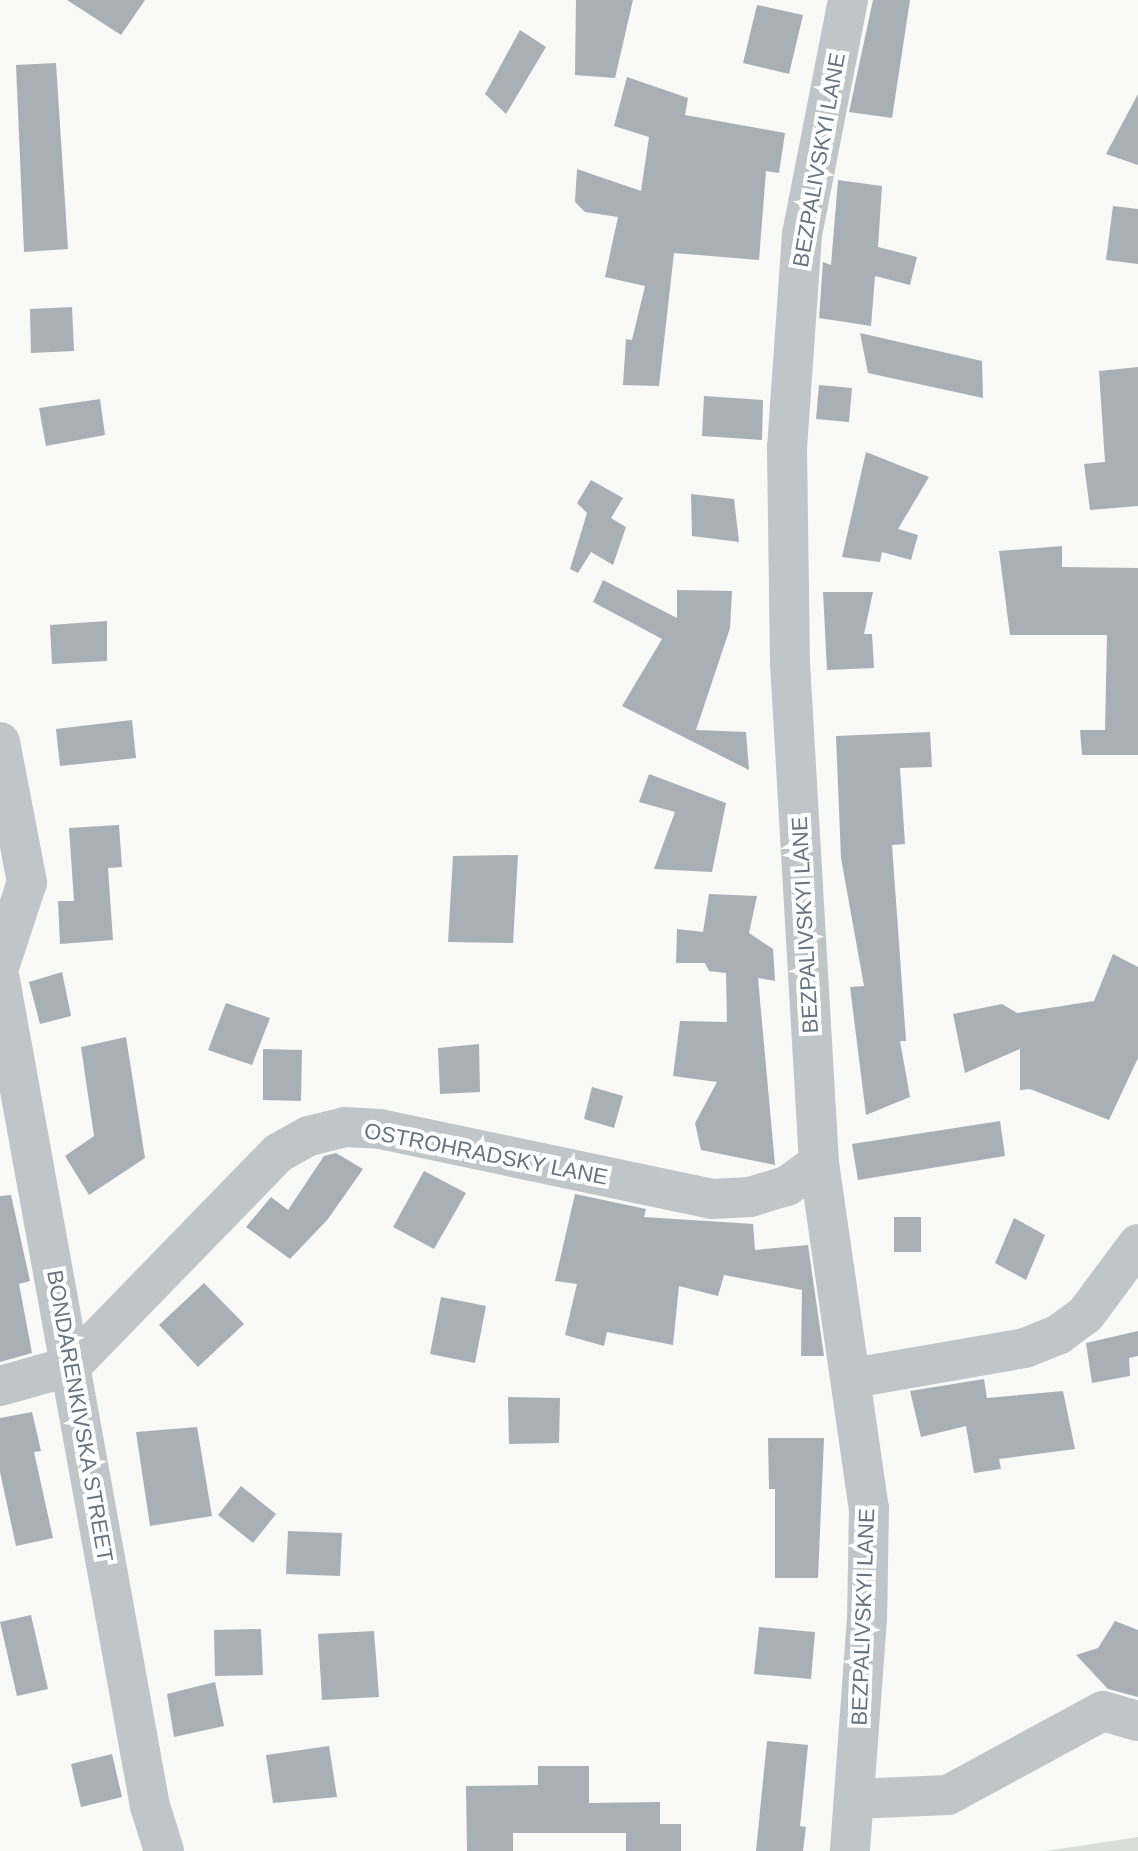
<!DOCTYPE html>
<style>
body{margin:0}
#map{position:relative;width:1138px;height:1851px;overflow:hidden;background:#f9f9f7;font-family:Helvetica,sans-serif}
div>[style]{position:absolute}
[style*='--x']{left:calc(var(--x)*1px);top:calc(var(--y)*1px);width:calc(var(--w)*1px);rotate:calc(var(--a)*1deg)}
.green>*{inset:0;background:#d9ded6}
.building>*{inset:0;background:#a8b0b6}
.minor>*{height:40px;margin:-20px;padding:0 20px;transform-origin:20px;border-radius:20px;background:#c0c5c8}
span{translate:-50% -50%;white-space:nowrap;text-align:center;line-height:1.15;-webkit-text-stroke:8px #fff;paint-order:stroke}
.street-label{font-size:22px;color:#667580}
</style>
<div id="map">
<div class="green">
<div style="clip-path:polygon(1138px 1837px,1138px 1851px,1046px 1851px)"></div>
</div>
<div class="building">
<div style="clip-path:polygon(67px 0,145px 0,121px 35px)"></div>
<div style="clip-path:polygon(576px 0,633px 0,615px 78px,575px 75px)"></div>
<div style="clip-path:polygon(873px 0,910px 0,892px 118px,849px 112px)"></div>
<div style="clip-path:polygon(757px 5px,803px 15px,789px 74px,743px 63px)"></div>
<div style="clip-path:polygon(520px 30px,546px 47px,506px 114px,485px 94px)"></div>
<div style="clip-path:polygon(56px 63px,68px 249px,24px 252px,16px 65px)"></div>
<div style="clip-path:polygon(627px 77px,688px 98px,685px 115px,785px 133px,779px 173px,766px 171px,759px 260px,674px 253px,659px 386px,623px 385px,626px 339px,632px 340px,645px 286px,605px 277px,618px 217px,585px 212px,575px 202px,577px 169px,641px 191px,649px 137px,614px 126px)"></div>
<div style="clip-path:polygon(1138px 94px,1138px 165px,1106px 154px)"></div>
<div style="clip-path:polygon(838px 180px,882px 186px,878px 247px,917px 257px,910px 285px,875px 276px,871px 326px,819px 318px,823px 262px,831px 265px)"></div>
<div style="clip-path:polygon(1113px 206px,1138px 209px,1138px 264px,1106px 260px)"></div>
<div style="clip-path:polygon(72px 307px,74px 351px,31px 353px,30px 309px)"></div>
<div style="clip-path:polygon(860px 333px,982px 361px,983px 398px,868px 373px)"></div>
<div style="clip-path:polygon(1138px 367px,1138px 506px,1090px 510px,1084px 464px,1105px 462px,1099px 371px)"></div>
<div style="clip-path:polygon(819px 385px,852px 388px,849px 422px,816px 419px)"></div>
<div style="clip-path:polygon(704px 396px,763px 400px,762px 440px,702px 436px)"></div>
<div style="clip-path:polygon(100px 399px,105px 435px,46px 446px,39px 408px)"></div>
<div style="clip-path:polygon(866px 452px,929px 477px,898px 529px,918px 535px,911px 560px,882px 552px,880px 562px,842px 557px)"></div>
<div style="clip-path:polygon(591px 480px,623px 498px,611px 518px,626px 527px,613px 565px,591px 552px,578px 573px,570px 569px,587px 513px,577px 503px)"></div>
<div style="clip-path:polygon(691px 494px,734px 499px,739px 542px,692px 536px)"></div>
<div style="clip-path:polygon(1062px 546px,1062px 567px,1138px 568px,1138px 755px,1082px 755px,1080px 730px,1105px 730px,1107px 635px,1010px 635px,999px 551px)"></div>
<div style="clip-path:polygon(603px 580px,677px 618px,677px 590px,732px 591px,730px 628px,696px 730px,746px 732px,749px 770px,622px 706px,662px 639px,593px 602px)"></div>
<div style="clip-path:polygon(823px 592px,873px 592px,864px 634px,872px 634px,874px 668px,827px 670px)"></div>
<div style="clip-path:polygon(107px 621px,107px 661px,52px 664px,50px 625px)"></div>
<div style="clip-path:polygon(132px 720px,136px 758px,60px 766px,56px 729px)"></div>
<div style="clip-path:polygon(930px 732px,932px 767px,900px 768px,905px 844px,892px 845px,906px 1041px,900px 1041px,910px 1097px,866px 1115px,850px 987px,864px 986px,841px 858px,836px 736px)"></div>
<div style="clip-path:polygon(649px 774px,726px 803px,712px 872px,654px 869px,675px 812px,639px 802px)"></div>
<div style="clip-path:polygon(119px 825px,122px 867px,108px 868px,113px 940px,60px 944px,58px 901px,74px 901px,69px 828px)"></div>
<div style="clip-path:polygon(518px 855px,513px 943px,448px 942px,453px 856px)"></div>
<div style="clip-path:polygon(709px 894px,757px 896px,749px 933px,773px 949px,775px 981px,758px 978px,775px 1165px,701px 1150px,695px 1123px,717px 1082px,673px 1076px,680px 1021px,727px 1022px,726px 973px,709px 971px,705px 963px,676px 963px,677px 929px,703px 932px)"></div>
<div style="clip-path:polygon(1113px 954px,1138px 967px,1138px 1058px,1109px 1120px,1030px 1089px,1020px 1090px,1020px 1049px,965px 1073px,953px 1014px,1002px 1004px,1017px 1013px,1094px 1001px)"></div>
<div style="clip-path:polygon(62px 972px,71px 1016px,40px 1024px,29px 982px)"></div>
<div style="clip-path:polygon(226px 1003px,270px 1018px,252px 1065px,208px 1050px)"></div>
<div style="clip-path:polygon(126px 1037px,145px 1158px,89px 1195px,65px 1156px,94px 1136px,81px 1047px)"></div>
<div style="clip-path:polygon(479px 1044px,480px 1092px,440px 1094px,438px 1048px)"></div>
<div style="clip-path:polygon(263px 1049px,302px 1050px,301px 1101px,263px 1100px)"></div>
<div style="clip-path:polygon(592px 1087px,623px 1096px,614px 1128px,584px 1119px)"></div>
<div style="clip-path:polygon(1000px 1121px,1005px 1156px,858px 1180px,852px 1144px)"></div>
<div style="clip-path:polygon(336px 1153px,363px 1169px,328px 1219px,290px 1259px,246px 1227px,271px 1197px,288px 1210px,324px 1156px)"></div>
<div style="clip-path:polygon(424px 1171px,466px 1193px,434px 1249px,393px 1227px)"></div>
<div style="clip-path:polygon(575px 1194px,646px 1209px,644px 1217px,753px 1224px,755px 1250px,808px 1245px,824px 1356px,801px 1356px,802px 1290px,724px 1275px,718px 1296px,679px 1286px,673px 1345px,607px 1332px,604px 1346px,565px 1335px,577px 1284px,555px 1281px)"></div>
<div style="clip-path:polygon(11px 1195px,30px 1281px,19px 1284px,32px 1353px,0 1362px,0 1196px)"></div>
<div style="clip-path:polygon(894px 1217px,921px 1217px,921px 1252px,894px 1252px)"></div>
<div style="clip-path:polygon(1014px 1218px,1045px 1235px,1026px 1280px,995px 1263px)"></div>
<div style="clip-path:polygon(204px 1283px,244px 1324px,198px 1367px,159px 1325px)"></div>
<div style="clip-path:polygon(441px 1297px,486px 1306px,475px 1363px,430px 1354px)"></div>
<div style="clip-path:polygon(1138px 1331px,1138px 1356px,1129px 1358px,1130px 1376px,1092px 1383px,1086px 1343px)"></div>
<div style="clip-path:polygon(984px 1379px,987px 1398px,1063px 1391px,1075px 1449px,999px 1459px,1001px 1469px,974px 1473px,966px 1426px,921px 1437px,910px 1391px)"></div>
<div style="clip-path:polygon(508px 1397px,560px 1398px,559px 1443px,509px 1444px)"></div>
<div style="clip-path:polygon(32px 1412px,41px 1451px,34px 1452px,53px 1538px,16px 1546px,0 1472px,0 1418px)"></div>
<div style="clip-path:polygon(197px 1427px,212px 1516px,150px 1526px,136px 1432px)"></div>
<div style="clip-path:polygon(768px 1438px,824px 1438px,818px 1578px,775px 1578px,775px 1489px,769px 1489px)"></div>
<div style="clip-path:polygon(241px 1486px,276px 1514px,253px 1543px,218px 1515px)"></div>
<div style="clip-path:polygon(288px 1531px,342px 1533px,340px 1576px,286px 1574px)"></div>
<div style="clip-path:polygon(31px 1615px,48px 1689px,17px 1696px,0 1622px)"></div>
<div style="clip-path:polygon(1115px 1621px,1138px 1630px,1138px 1697px,1108px 1689px,1076px 1655px,1098px 1648px)"></div>
<div style="clip-path:polygon(759px 1627px,815px 1632px,811px 1679px,754px 1674px)"></div>
<div style="clip-path:polygon(261px 1629px,263px 1675px,215px 1676px,214px 1630px)"></div>
<div style="clip-path:polygon(374px 1631px,379px 1697px,322px 1700px,318px 1634px)"></div>
<div style="clip-path:polygon(215px 1682px,224px 1726px,174px 1737px,167px 1694px)"></div>
<div style="clip-path:polygon(767px 1741px,808px 1745px,800px 1826px,806px 1827px,803px 1851px,756px 1851px)"></div>
<div style="clip-path:polygon(329px 1746px,337px 1797px,273px 1803px,266px 1755px)"></div>
<div style="clip-path:polygon(112px 1754px,122px 1797px,81px 1807px,71px 1764px)"></div>
<div style="clip-path:polygon(538px 1766px,589px 1766px,589px 1803px,660px 1802px,660px 1824px,681px 1824px,681px 1851px,626px 1851px,626px 1833px,513px 1833px,513px 1851px,467px 1851px,466px 1786px,538px 1785px)"></div>
</div>
<div class="minor">
<div style="--x:848;--y:0;--w:238;--a:101.1"></div>
<div style="--x:802;--y:234;--w:215;--a:94"></div>
<div style="--x:787;--y:448;--w:215;--a:89.2"></div>
<div style="--x:790;--y:663;--w:501;--a:86.68"></div>
<div style="--x:819;--y:1163;--w:349;--a:81.8"></div>
<div style="--x:869;--y:1508;--w:110;--a:91"></div>
<div style="--x:867;--y:1618;--w:234;--a:94.2"></div>
<div style="--x:0;--y:742;--w:143;--a:79.1"></div>
<div style="--x:27;--y:882;--w:86;--a:108.2"></div>
<div style="--x:0;--y:980;--w:840;--a:79.71"></div>
<div style="--x:150;--y:1806;--w:47;--a:72.7"></div>
<div style="--x:853;--y:1378;--w:175;--a:-9.9"></div>
<div style="--x:1025;--y:1348;--w:35;--a:-22"></div>
<div style="--x:1058;--y:1335;--w:35;--a:-37"></div>
<div style="--x:1086;--y:1314;--w:87;--a:-53.4"></div>
<div style="--x:0;--y:1386;--w:74;--a:-15.7"></div>
<div style="--x:71;--y:1366;--w:297;--a:-45.8"></div>
<div style="--x:278;--y:1153;--w:35;--a:-29"></div>
<div style="--x:309;--y:1136;--w:36;--a:-14"></div>
<div style="--x:344;--y:1127;--w:36;--a:3"></div>
<div style="--x:380;--y:1129;--w:339;--a:11.9"></div>
<div style="--x:712;--y:1199;--w:38;--a:-3"></div>
<div style="--x:750;--y:1197;--w:39;--a:-17"></div>
<div style="--x:787;--y:1186;--w:39;--a:-36"></div>
<div style="--x:854;--y:1799;--w:94;--a:-2.4"></div>
<div style="--x:948;--y:1795;--w:176;--a:-28.5"></div>
<div style="--x:1103;--y:1711;--w:36;--a:16"></div>
</div>
<div class="street-label">
<span style="left:819px;top:160px;rotate:-80deg">BEZPALIVSKYI LANE</span>
<span style="left:805px;top:925px;rotate:-93deg">BEZPALIVSKYI LANE</span>
<span style="left:486px;top:1154px;rotate:11deg">OSTROHRADSKY LANE</span>
<span style="left:80px;top:1416px;rotate:80deg">BONDARENKIVSKA STREET</span>
<span style="left:863px;top:1617px;rotate:-88deg">BEZPALIVSKYI LANE</span>
</div>
</div>
